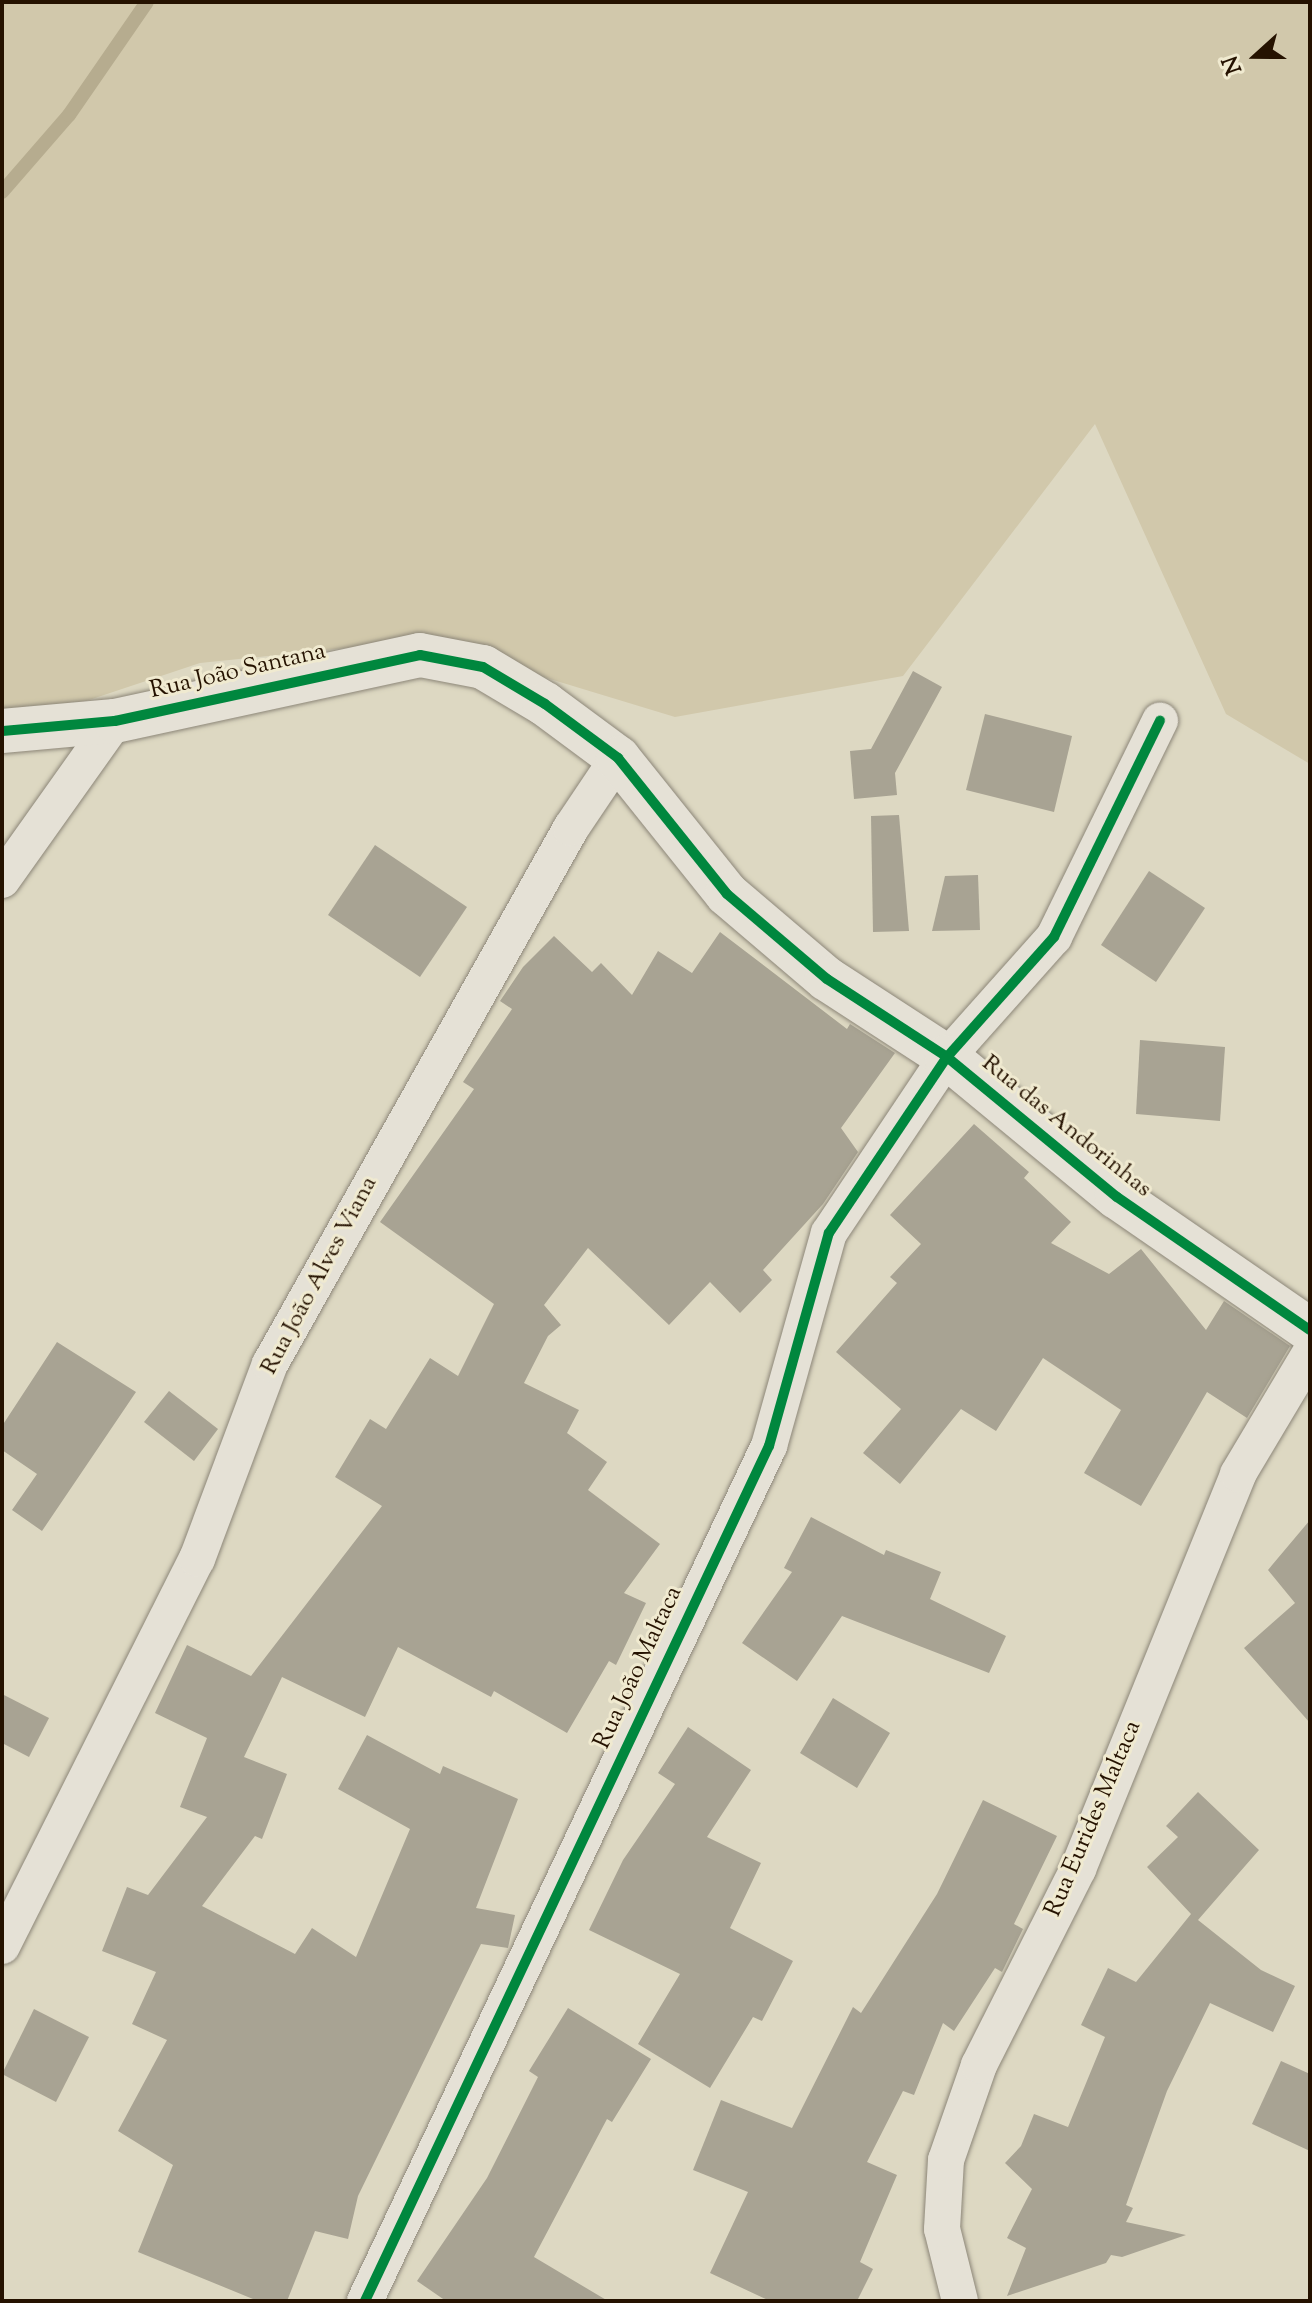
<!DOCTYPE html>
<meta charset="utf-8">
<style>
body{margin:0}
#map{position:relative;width:1312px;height:2303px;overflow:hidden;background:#ddd8c2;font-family:"Sorts Mill Goudy",serif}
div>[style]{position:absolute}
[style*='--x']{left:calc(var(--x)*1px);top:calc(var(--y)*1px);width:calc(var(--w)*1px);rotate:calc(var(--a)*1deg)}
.green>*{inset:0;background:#d1c8ab}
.stream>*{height:14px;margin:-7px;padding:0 7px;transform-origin:7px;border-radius:7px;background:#b6ac8f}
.building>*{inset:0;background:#a8a393}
.roads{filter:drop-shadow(0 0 2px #8c8678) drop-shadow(0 0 2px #8c8678)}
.minor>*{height:36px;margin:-18px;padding:0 18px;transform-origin:18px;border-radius:18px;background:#e5e1d6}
.tertiary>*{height:44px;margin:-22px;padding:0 22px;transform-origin:22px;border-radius:22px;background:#e5e1d6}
.cycleway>*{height:10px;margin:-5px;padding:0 5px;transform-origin:5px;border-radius:5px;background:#00873e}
span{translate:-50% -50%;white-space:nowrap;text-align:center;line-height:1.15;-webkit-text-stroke:6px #f0ead0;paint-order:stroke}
.street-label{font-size:24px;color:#251200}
.frame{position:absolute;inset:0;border:4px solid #251200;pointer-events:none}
.north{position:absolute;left:1216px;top:16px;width:80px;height:80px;-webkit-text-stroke:6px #f0ead0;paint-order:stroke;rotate:249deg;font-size:22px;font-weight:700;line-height:32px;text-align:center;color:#251200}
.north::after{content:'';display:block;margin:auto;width:28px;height:36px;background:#251200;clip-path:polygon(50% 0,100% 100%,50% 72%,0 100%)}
</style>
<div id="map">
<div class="green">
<div style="clip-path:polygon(2px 2px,1310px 2px,1310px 764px,1226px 714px,1095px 424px,903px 676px,675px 717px,422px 640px,200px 663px,2px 729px)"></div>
</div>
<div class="stream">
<div style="--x:2;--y:192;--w:102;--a:-49"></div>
<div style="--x:69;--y:115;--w:137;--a:-55.4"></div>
</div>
<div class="building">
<div style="clip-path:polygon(913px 671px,942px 687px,895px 773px,897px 795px,854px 799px,850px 751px,871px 749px)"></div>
<div style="clip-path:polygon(985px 714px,1072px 736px,1054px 812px,966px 790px)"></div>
<div style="clip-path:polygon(899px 815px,909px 931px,873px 932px,871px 816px)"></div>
<div style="clip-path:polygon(375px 845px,467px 907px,420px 977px,328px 915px)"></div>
<div style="clip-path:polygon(1149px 871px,1205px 908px,1156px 982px,1101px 945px)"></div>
<div style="clip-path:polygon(978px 875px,980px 930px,932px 931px,945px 876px)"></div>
<div style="clip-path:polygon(720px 932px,847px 1029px,850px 1024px,895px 1053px,841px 1128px,858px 1152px,823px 1204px,763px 1270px,772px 1280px,740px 1313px,710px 1282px,669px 1325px,588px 1248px,544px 1305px,561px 1325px,548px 1336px,524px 1383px,579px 1410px,567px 1433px,607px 1462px,588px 1490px,660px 1544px,624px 1593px,646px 1603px,616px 1665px,609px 1661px,567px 1733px,494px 1691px,491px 1697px,398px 1647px,365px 1717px,282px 1677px,244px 1757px,287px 1774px,262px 1839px,255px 1836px,202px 1906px,295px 1954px,312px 1928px,356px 1957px,410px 1829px,338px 1789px,367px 1735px,440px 1774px,443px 1766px,518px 1799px,476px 1908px,515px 1915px,508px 1948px,481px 1944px,358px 2196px,348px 2239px,315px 2231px,287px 2301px,258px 2301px,138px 2252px,173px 2165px,118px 2131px,167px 2040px,132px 2024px,156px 1972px,102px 1951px,127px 1887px,148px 1895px,207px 1817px,180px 1807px,207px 1738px,155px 1713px,187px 1645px,251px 1676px,382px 1506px,335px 1477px,370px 1419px,386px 1429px,430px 1358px,458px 1376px,494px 1304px,380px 1222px,474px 1089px,463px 1082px,512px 1009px,500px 1001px,523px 967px,554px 936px,592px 972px,601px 963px,632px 995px,658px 951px,692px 973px)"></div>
<div style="clip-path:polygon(1140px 1040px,1225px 1047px,1220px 1121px,1136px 1114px)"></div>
<div style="clip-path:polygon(974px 1124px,1029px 1172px,1024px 1178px,1071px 1222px,1051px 1243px,1109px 1274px,1141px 1249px,1206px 1330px,1224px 1301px,1290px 1346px,1247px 1418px,1207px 1392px,1141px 1506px,1084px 1473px,1121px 1410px,1043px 1358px,996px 1431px,961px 1409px,900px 1484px,863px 1453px,901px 1409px,836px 1352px,897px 1283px,890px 1277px,921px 1244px,890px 1215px)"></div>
<div style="clip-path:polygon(57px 1342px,136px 1392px,42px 1531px,12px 1510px,37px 1474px,2px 1450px,2px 1426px)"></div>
<div style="clip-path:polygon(169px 1391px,218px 1429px,194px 1461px,144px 1422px)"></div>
<div style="clip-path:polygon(811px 1517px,884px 1555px,886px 1550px,941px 1572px,930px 1599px,1006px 1636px,989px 1673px,842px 1616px,797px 1681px,742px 1643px,792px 1572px,784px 1568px)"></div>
<div style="clip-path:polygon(1310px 1520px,1310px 1723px,1244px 1648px,1295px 1603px,1268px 1570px)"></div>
<div style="clip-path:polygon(2px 1694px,49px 1718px,29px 1757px,2px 1743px)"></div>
<div style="clip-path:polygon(833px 1698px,890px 1733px,857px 1788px,800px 1753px)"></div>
<div style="clip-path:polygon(688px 1727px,751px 1770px,707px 1837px,761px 1863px,730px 1928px,793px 1961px,762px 2021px,753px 2017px,710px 2088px,638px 2044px,680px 1974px,589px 1930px,623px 1860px,675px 1784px,658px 1773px)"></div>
<div style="clip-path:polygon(1198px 1792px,1259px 1850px,1198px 1920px,1261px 1970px,1295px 1986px,1273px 2032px,1210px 2003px,1167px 2091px,1126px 2205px,1133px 2208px,1126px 2222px,1186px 2235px,1122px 2257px,1111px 2255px,1106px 2263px,1007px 2296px,1026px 2248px,1007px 2238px,1032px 2189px,1005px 2163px,1021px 2146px,1034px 2114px,1068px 2127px,1105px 2037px,1081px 2025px,1108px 1968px,1136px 1982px,1191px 1914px,1147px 1867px,1178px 1837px,1166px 1826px)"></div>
<div style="clip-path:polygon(983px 1800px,1057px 1836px,1014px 1924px,1023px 1929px,1002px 1972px,995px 1968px,954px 2031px,943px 2023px,914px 2095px,903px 2091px,867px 2162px,897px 2175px,860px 2262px,873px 2269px,857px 2301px,770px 2301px,710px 2273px,748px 2192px,693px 2170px,721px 2100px,792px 2128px,853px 2007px,861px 2013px,937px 1894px)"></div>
<div style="clip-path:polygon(568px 2008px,651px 2059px,612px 2122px,607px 2119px,534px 2257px,608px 2301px,446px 2301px,417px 2281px,487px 2178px,538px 2077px,529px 2071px)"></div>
<div style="clip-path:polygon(34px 2009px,89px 2037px,56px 2102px,2px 2074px)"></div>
<div style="clip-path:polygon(1281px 2061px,1310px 2074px,1310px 2151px,1252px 2124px)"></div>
</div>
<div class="roads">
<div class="minor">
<div style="--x:2;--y:880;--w:195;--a:-54.6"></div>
<div style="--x:2;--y:1946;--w:433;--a:-63.3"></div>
<div style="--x:197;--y:1559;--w:208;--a:-69.5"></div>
<div style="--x:270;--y:1364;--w:615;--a:-60.68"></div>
<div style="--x:571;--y:828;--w:84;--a:-56.1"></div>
<div style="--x:365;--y:2301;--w:946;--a:-64.71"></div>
<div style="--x:769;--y:1446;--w:221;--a:-74.3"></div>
<div style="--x:829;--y:1233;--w:212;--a:-56.2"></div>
<div style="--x:947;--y:1057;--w:161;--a:-48.3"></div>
<div style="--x:1054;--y:937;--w:241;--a:-63.9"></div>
<div style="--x:960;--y:2301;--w:74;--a:-104"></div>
<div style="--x:942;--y:2229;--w:69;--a:-86.7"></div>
<div style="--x:946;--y:2160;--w:101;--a:-70.8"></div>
<div style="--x:979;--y:2065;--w:220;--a:-63.2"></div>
<div style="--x:1078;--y:1869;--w:426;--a:-67.9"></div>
<div style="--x:1238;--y:1474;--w:141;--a:-59.2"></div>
</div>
<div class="tertiary">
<div style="--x:2;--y:731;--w:113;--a:-5.1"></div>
<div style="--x:115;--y:721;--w:312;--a:-12.2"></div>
<div style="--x:420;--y:655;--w:64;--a:10.8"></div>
<div style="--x:483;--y:667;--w:72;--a:30.8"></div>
<div style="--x:545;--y:704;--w:91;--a:36.5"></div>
<div style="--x:618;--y:758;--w:174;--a:51.3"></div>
<div style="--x:727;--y:894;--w:131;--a:40.4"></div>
<div style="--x:827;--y:979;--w:143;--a:33"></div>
<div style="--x:947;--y:1057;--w:220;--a:39.5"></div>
<div style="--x:1117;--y:1197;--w:234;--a:34.6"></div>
</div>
</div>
<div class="cycleway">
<div style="--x:2;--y:731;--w:113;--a:-5.1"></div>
<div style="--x:115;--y:721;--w:312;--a:-12.2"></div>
<div style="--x:420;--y:655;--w:64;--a:10.8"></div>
<div style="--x:483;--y:667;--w:72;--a:30.8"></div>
<div style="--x:545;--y:704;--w:91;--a:36.5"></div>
<div style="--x:618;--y:758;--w:174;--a:51.3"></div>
<div style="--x:727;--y:894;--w:131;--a:40.4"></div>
<div style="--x:827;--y:979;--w:143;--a:33"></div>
<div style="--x:947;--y:1057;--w:220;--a:39.5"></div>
<div style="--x:1117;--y:1197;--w:234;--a:34.6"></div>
<div style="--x:365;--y:2301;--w:946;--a:-64.71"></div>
<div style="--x:769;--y:1446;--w:221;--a:-74.3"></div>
<div style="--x:829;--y:1233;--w:212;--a:-56.2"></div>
<div style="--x:947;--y:1057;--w:161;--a:-48.3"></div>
<div style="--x:1054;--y:937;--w:241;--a:-63.9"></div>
</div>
<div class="street-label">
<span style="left:238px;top:672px;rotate:-13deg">Rua João Santana</span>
<span style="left:1066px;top:1127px;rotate:39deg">Rua das Andorinhas</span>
<span style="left:320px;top:1276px;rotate:-62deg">Rua João Alves Viana</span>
<span style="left:639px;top:1668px;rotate:-65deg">Rua João Maltaca</span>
<span style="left:1094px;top:1819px;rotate:-67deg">Rua Eurides Maltaca</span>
</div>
<div class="frame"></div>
<div class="north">N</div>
</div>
